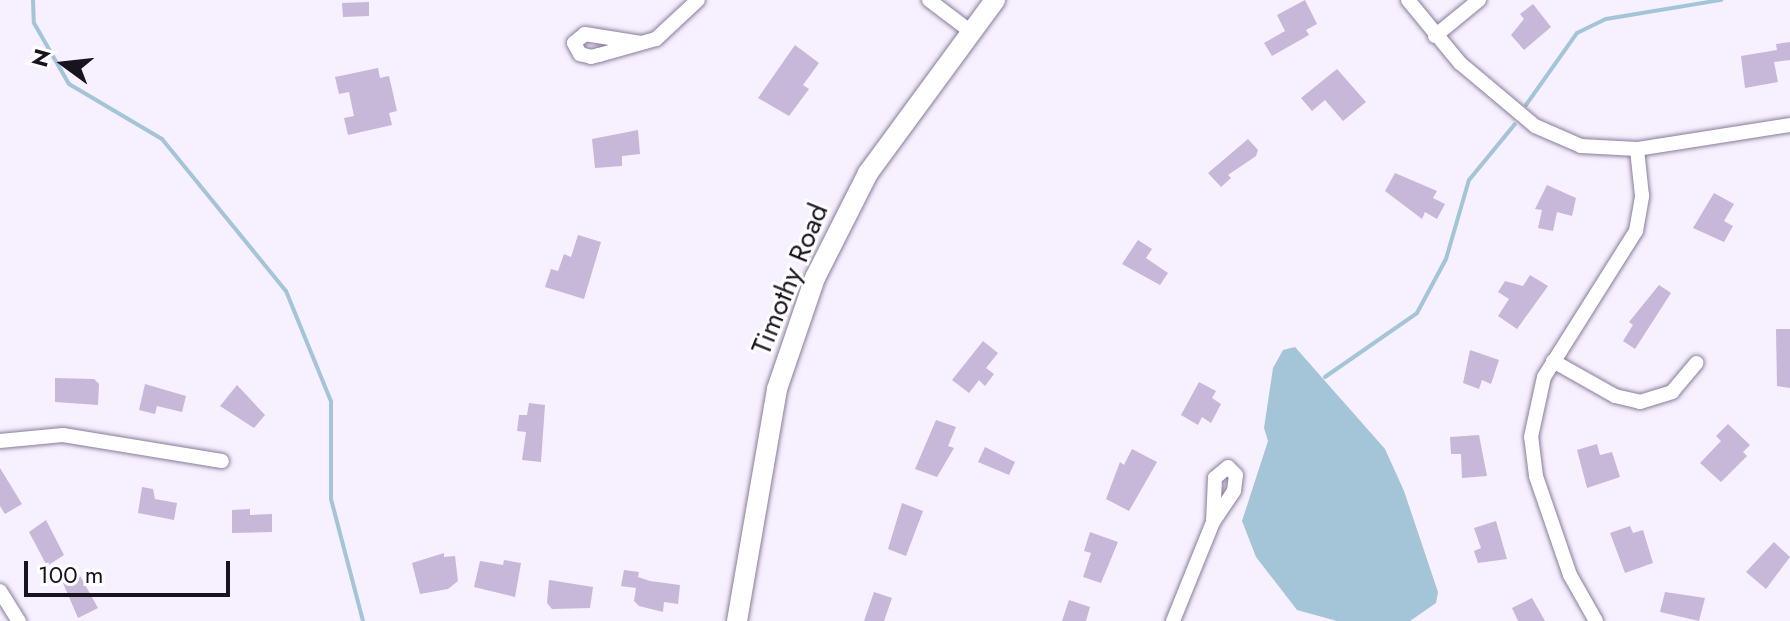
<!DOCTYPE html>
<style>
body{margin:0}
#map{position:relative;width:1790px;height:621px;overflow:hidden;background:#f7f0fe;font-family:Jost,sans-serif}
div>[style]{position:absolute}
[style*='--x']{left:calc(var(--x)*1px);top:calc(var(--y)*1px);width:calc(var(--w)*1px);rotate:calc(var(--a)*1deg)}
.water>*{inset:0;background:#a4c4d7}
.stream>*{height:4px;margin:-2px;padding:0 2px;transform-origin:2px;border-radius:2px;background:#a4c4d7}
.building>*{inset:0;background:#c7b7d9}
.roads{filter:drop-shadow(0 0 2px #897b9a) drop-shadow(0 0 2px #897b9a)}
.street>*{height:14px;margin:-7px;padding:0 7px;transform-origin:7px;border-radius:7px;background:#fff}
.secondary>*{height:20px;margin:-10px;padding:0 10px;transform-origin:10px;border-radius:10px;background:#fff}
span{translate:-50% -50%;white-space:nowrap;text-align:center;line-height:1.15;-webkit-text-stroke:6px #fff;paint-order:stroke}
.street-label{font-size:28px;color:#19131f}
.north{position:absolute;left:24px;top:24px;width:80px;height:80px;-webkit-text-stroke:6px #fff;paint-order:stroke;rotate:285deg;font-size:22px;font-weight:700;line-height:32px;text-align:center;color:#19131f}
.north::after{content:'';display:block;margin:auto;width:28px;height:36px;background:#19131f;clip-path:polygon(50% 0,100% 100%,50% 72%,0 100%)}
.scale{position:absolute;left:24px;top:561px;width:206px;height:36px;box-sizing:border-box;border:4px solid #19131f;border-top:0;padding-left:10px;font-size:24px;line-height:28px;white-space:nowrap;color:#19131f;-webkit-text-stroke:6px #fff;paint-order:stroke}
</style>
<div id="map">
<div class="water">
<div style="clip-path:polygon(1295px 347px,1385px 449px,1404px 491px,1438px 592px,1436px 603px,1410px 621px,1337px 621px,1297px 610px,1256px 557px,1242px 521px,1268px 441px,1264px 428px,1273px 368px,1283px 350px)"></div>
</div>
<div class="stream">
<div style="--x:33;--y:0;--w:23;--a:88"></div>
<div style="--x:34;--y:23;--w:70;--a:60.2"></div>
<div style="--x:69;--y:84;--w:108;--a:30.6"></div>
<div style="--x:162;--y:139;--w:196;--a:50.8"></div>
<div style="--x:286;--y:291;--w:119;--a:67.8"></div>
<div style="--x:331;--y:401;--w:98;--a:90"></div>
<div style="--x:331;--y:499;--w:126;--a:75.3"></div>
<div style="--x:1526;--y:105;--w:88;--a:-54.7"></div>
<div style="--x:1577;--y:33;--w:32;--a:-26"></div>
<div style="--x:1606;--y:19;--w:117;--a:-9.4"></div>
<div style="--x:1325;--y:377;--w:112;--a:-34.8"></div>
<div style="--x:1417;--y:313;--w:61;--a:-61.8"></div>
<div style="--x:1446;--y:259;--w:82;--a:-73.8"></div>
<div style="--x:1469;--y:180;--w:72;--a:-50.6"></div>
</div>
<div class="building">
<div style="clip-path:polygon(1305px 0,1317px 24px,1306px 30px,1309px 35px,1272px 56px,1264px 43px,1285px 31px,1277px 15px)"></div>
<div style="clip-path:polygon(369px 2px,369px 16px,343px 17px,342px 3px)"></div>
<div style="clip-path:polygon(1533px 4px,1551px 27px,1524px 50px,1511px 35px,1524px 19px,1520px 14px)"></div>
<div style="clip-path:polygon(1790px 42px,1790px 60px,1774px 62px,1778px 82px,1745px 88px,1741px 56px,1777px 50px,1776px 44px)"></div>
<div style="clip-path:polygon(795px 45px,819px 63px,803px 85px,809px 89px,789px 116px,758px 98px)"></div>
<div style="clip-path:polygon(378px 68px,380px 78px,389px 76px,397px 111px,389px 113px,392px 125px,348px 135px,344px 118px,354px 116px,349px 92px,339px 94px,335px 77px)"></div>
<div style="clip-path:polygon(1337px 69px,1366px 102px,1343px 121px,1325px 100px,1312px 111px,1301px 98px)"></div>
<div style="clip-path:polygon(638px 130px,640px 154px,622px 156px,622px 166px,595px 168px,592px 139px)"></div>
<div style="clip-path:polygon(1248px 139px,1258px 150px,1256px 156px,1228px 175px,1231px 178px,1221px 187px,1208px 173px)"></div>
<div style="clip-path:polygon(1395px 173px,1437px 191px,1433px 198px,1445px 204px,1437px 219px,1425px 212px,1422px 219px,1385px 191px)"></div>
<div style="clip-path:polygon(1547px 185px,1576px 198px,1572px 216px,1557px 212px,1553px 231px,1538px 228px,1542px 210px,1535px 209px)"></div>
<div style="clip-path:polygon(1714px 193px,1734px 204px,1724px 221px,1733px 226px,1724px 242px,1693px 228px)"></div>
<div style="clip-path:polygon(578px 235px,601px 242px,584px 299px,545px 287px,551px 269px,558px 271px,564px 254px,571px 257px)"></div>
<div style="clip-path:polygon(1138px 240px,1152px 249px,1146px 258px,1168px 273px,1160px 285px,1122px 264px)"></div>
<div style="clip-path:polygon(1530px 275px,1548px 286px,1517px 329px,1498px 316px,1509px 299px,1498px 292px,1505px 281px,1523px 286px)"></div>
<div style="clip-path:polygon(1659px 285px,1671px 293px,1635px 349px,1623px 341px,1633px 325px,1629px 322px)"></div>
<div style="clip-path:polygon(1776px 329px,1790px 329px,1790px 388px,1777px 386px)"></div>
<div style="clip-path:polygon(983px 341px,998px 353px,986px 368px,994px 374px,985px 386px,979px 380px,969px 393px,952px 380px)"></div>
<div style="clip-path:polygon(1470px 350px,1499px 360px,1491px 384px,1482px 380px,1479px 389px,1463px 383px)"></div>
<div style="clip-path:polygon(55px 378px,94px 379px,99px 384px,98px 405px,55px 402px)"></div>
<div style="clip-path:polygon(1199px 382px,1216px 391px,1212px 398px,1221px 404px,1211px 423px,1202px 417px,1198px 425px,1181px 415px)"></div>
<div style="clip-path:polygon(145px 384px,186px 396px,182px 412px,157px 406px,155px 414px,139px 410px)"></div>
<div style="clip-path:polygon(237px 385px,265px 415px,254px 428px,220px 406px)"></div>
<div style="clip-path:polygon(529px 403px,545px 405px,541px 462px,522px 460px,526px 432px,517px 431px,519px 415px,527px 415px)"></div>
<div style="clip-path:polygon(936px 420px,956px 427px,948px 446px,954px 448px,937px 477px,915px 469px)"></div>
<div style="clip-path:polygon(1728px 424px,1750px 445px,1743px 452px,1747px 456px,1721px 482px,1700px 463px,1721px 441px,1716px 436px)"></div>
<div style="clip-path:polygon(1479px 435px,1487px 476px,1462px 478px,1461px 454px,1451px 454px,1450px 437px)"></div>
<div style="clip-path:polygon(1597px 444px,1600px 455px,1612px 452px,1620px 477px,1587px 488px,1577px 450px)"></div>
<div style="clip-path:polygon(985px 447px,1015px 462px,1009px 475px,978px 462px)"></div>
<div style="clip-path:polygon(1132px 449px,1157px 462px,1129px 511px,1106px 499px,1120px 462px,1124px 465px)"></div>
<div style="clip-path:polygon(0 468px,22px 504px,5px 514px,0 506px)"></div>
<div style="clip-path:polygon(142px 487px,153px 489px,155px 499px,177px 503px,174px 520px,138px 513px)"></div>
<div style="clip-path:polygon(902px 503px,923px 511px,906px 556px,888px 549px)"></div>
<div style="clip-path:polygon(250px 509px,250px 515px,272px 514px,272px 532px,232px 533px,232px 510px)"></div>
<div style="clip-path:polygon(46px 520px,64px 555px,47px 566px,29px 532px)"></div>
<div style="clip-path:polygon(1496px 521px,1507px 559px,1478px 563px,1474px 551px,1481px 548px,1474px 528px)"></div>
<div style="clip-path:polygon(1630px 526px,1633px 533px,1643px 530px,1653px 563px,1625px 573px,1610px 533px)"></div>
<div style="clip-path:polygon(1090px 532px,1118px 542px,1101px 583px,1083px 577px,1091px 553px,1084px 551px)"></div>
<div style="clip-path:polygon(1774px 542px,1790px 557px,1766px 589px,1746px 572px)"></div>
<div style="clip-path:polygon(444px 553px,444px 557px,455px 556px,458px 581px,448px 589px,420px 594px,412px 563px)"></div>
<div style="clip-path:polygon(504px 560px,521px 563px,515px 597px,474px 587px,480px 561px,503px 565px)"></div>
<div style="clip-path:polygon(624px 570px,639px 572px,638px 577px,650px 581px,680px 585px,678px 604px,664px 602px,663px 612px,639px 606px,634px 601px,636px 588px,621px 586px)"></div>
<div style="clip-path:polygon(79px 574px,98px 608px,78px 618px,63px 583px)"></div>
<div style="clip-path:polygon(549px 580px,593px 587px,590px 608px,552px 609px,547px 603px)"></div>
<div style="clip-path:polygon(874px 592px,892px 598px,884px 621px,864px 621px)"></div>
<div style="clip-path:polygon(1665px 592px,1705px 598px,1699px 621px,1660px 612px)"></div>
<div style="clip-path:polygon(1532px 598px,1545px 621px,1518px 621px,1512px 608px)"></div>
<div style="clip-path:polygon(1069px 600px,1090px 607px,1086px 621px,1062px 621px)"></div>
</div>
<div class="roads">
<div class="street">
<div style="--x:929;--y:0;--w:51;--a:37.1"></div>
<div style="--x:1408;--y:0;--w:82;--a:50.5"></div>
<div style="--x:1460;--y:63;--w:98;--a:40"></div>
<div style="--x:1535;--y:126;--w:50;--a:23.5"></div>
<div style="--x:1581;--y:146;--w:56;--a:3.1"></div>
<div style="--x:1435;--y:36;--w:57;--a:-39.3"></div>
<div style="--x:641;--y:43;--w:57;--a:-170.9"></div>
<div style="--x:585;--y:34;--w:14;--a:141"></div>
<div style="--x:574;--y:43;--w:13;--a:61"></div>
<div style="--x:580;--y:54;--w:11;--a:15"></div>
<div style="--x:591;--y:57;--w:8;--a:-14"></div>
<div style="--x:599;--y:55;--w:59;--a:-15.7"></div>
<div style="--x:656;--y:39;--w:57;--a:-42.9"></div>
<div style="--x:1553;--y:361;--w:71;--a:29.4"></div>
<div style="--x:1615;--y:396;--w:26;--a:13"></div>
<div style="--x:1640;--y:402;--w:34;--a:-17"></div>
<div style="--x:1672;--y:392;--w:38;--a:-50"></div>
<div style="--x:0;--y:441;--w:63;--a:-5.4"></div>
<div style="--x:63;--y:435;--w:161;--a:9.3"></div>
<div style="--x:0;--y:591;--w:36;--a:58"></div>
<div style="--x:1173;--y:621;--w:107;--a:-68"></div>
<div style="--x:1213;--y:522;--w:37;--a:-56"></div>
<div style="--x:1234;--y:491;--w:16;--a:-83"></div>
<div style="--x:1236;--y:475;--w:11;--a:-135"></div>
<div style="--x:1228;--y:467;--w:17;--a:140"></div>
<div style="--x:1215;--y:478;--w:44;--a:92.6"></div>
<div style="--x:1596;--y:621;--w:53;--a:-119.5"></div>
<div style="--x:1570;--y:575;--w:105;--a:-109"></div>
<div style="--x:1536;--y:476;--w:39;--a:-97"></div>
<div style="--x:1531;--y:437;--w:61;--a:-77.8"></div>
<div style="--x:1544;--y:377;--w:173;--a:-57.8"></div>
<div style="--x:1636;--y:231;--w:36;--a:-80"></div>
<div style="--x:1642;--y:196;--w:47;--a:-96.1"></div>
<div style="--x:1637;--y:149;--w:155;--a:-8.9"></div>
</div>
<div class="secondary">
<div style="--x:737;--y:621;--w:235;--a:-80.2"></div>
<div style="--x:777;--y:389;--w:117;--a:-71.1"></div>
<div style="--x:815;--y:278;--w:118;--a:-63.2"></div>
<div style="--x:868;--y:173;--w:215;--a:-53.7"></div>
</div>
</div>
<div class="street-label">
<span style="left:790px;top:279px;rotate:-68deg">Timothy Road</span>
</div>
<div class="north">N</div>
<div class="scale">100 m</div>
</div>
